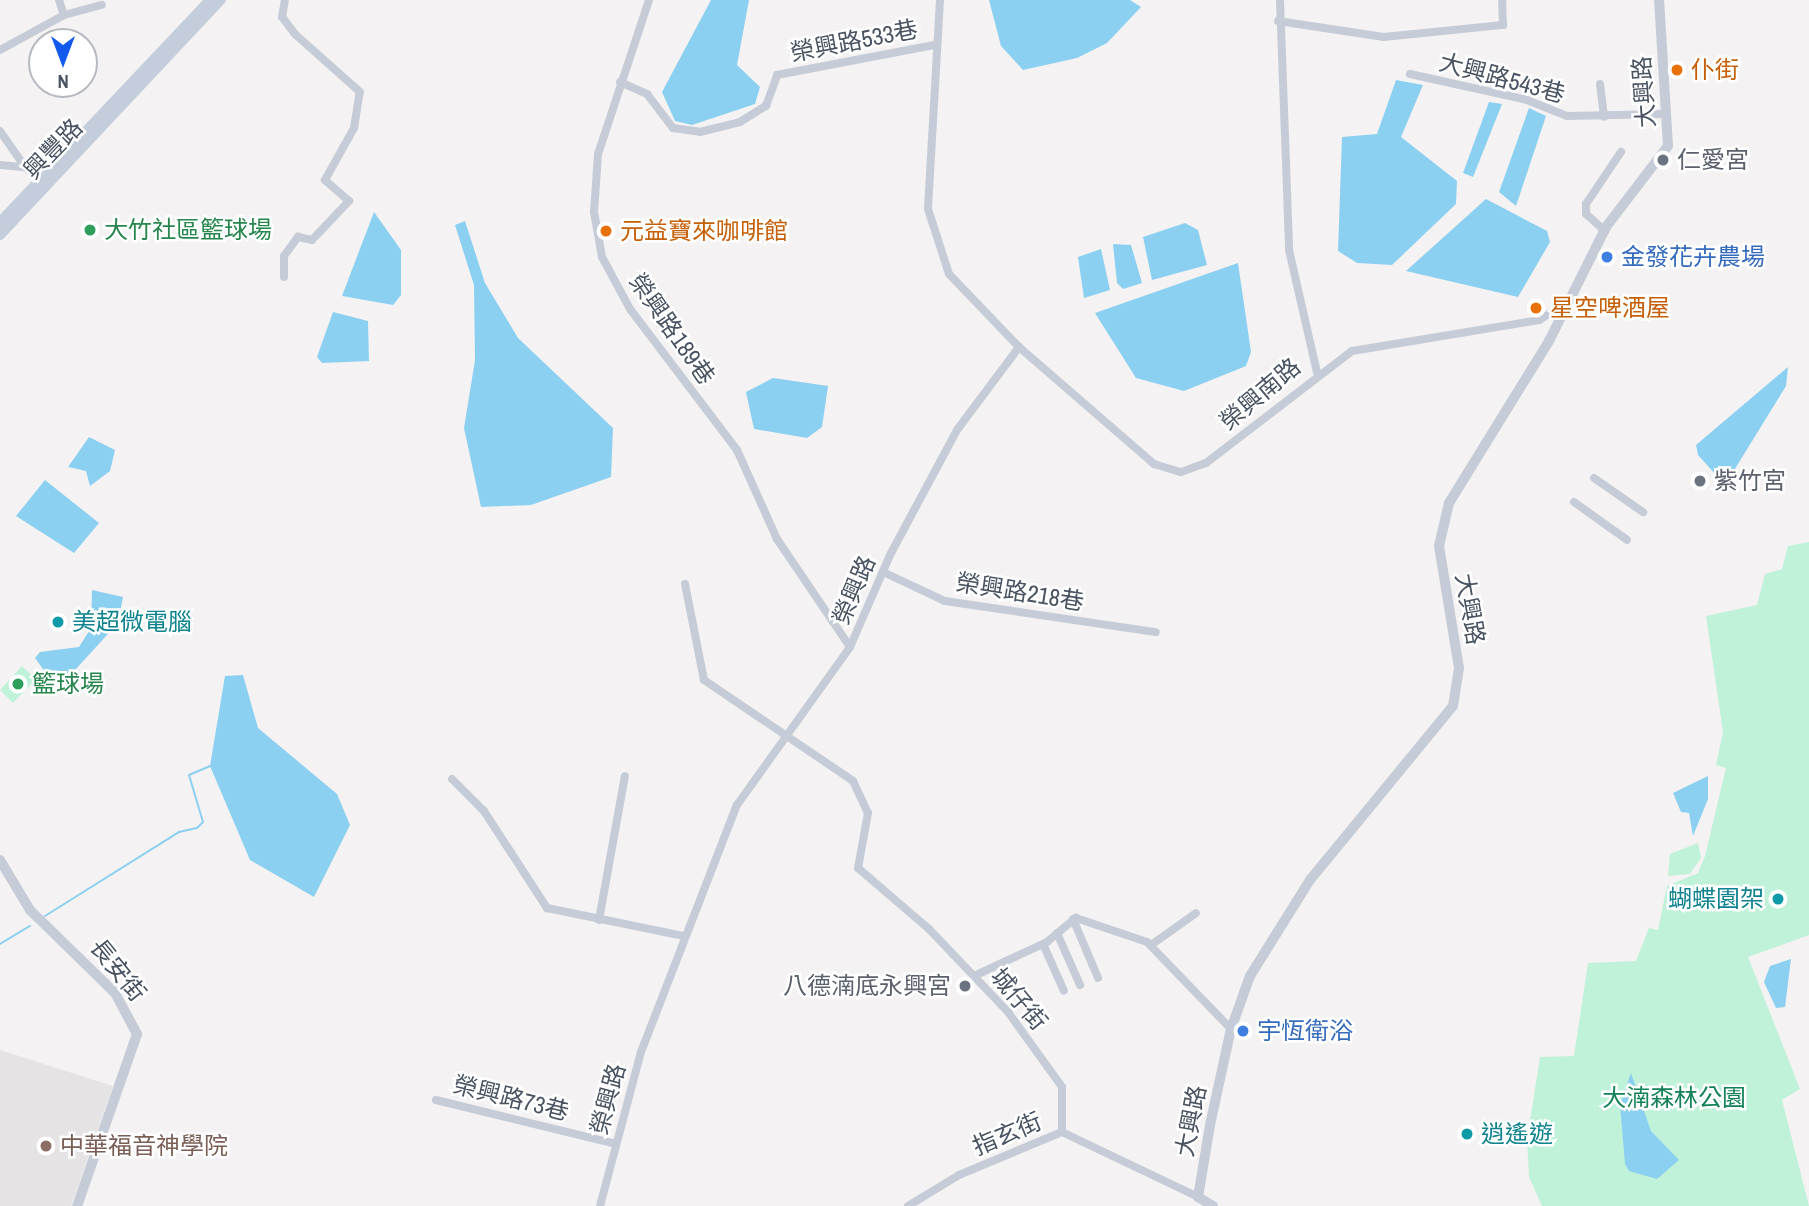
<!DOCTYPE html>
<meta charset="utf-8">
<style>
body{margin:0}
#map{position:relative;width:1809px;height:1206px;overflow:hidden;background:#f4f2f2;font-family:"Archivo Narrow","Noto Sans TC",sans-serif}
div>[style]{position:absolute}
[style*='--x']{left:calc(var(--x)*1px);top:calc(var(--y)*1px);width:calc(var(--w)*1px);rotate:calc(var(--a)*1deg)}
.education>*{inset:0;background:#e5e3e4}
.green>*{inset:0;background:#c0f2d9}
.water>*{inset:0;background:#8cd0f1}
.stream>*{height:2px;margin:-1px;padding:0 1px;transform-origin:1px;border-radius:1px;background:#8cd0f1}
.minor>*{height:8px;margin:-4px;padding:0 4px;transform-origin:4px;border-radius:4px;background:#c6ccd7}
.tertiary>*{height:10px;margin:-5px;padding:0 5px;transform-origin:5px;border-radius:5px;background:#c6ccd7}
.secondary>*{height:10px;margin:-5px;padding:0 5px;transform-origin:5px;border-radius:5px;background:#c4cddb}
.dots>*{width:19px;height:19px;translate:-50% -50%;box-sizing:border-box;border:4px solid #fff;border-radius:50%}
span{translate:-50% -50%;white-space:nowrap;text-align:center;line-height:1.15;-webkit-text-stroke:5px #fff;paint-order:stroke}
.street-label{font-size:24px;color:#495361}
.food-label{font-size:24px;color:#c56008}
.left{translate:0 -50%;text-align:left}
.worship-label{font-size:24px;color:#5b616d}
.right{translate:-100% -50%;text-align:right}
.leisure-label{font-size:24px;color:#27864d}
.shop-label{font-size:24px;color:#366cbe}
.culture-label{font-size:24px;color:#0d838f}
.park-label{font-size:24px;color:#138257}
.education-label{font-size:24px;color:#785e54}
.north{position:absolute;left:28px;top:28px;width:70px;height:70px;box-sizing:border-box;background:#fff;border:2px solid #b6bac0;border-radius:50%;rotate:180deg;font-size:19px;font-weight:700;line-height:28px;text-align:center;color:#495361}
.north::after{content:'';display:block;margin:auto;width:24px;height:32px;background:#1259ee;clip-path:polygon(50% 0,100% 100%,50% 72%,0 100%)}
</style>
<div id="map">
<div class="education">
<div style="clip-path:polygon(0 1050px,113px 1086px,71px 1206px,0 1206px)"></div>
</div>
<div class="green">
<div style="clip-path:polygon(1809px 542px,1809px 935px,1748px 957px,1800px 1089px,1782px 1100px,1809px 1206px,1542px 1206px,1529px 1177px,1527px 1141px,1540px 1057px,1574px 1056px,1588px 963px,1636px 961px,1649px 928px,1658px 930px,1667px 886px,1698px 873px,1705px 856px,1726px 768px,1716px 765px,1723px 732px,1706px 616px,1757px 605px,1765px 574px,1782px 569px,1788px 546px)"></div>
<div style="clip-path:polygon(22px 666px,36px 679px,13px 703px,0 690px)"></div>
<div style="clip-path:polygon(1698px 843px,1701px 858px,1690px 874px,1668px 876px,1670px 854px)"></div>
</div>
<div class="water">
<div style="clip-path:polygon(711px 0,749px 0,737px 65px,760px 87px,755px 104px,692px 125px,675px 121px,662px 92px)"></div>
<div style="clip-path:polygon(989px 0,1130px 0,1141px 7px,1107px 43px,1077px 58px,1023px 70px,1001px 46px)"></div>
<div style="clip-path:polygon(1396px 80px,1423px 85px,1401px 137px,1457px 181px,1456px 204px,1392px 265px,1357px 263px,1338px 251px,1342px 137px,1377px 134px)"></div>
<div style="clip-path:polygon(1489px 102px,1502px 104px,1473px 177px,1463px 173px)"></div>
<div style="clip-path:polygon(1529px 108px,1546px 116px,1516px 206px,1499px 192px)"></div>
<div style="clip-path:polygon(1486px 199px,1547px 231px,1550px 242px,1518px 297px,1406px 271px)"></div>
<div style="clip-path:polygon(374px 212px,401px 250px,401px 295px,393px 305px,342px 296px)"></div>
<div style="clip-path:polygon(465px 221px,485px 283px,518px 338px,613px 428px,611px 477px,531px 505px,481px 507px,464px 428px,475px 360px,474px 285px,455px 225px)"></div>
<div style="clip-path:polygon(1185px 223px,1198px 230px,1207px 265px,1152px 280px,1143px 237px)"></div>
<div style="clip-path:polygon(1113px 244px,1131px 245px,1142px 283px,1123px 289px,1117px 283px)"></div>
<div style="clip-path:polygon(1101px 249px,1110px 290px,1084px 298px,1078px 257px)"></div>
<div style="clip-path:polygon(1238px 263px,1251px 352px,1246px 366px,1184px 391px,1136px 378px,1095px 313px)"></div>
<div style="clip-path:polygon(333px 312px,368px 321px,369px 361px,322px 363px,317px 357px)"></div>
<div style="clip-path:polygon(1788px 367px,1786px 386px,1725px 485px,1698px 455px,1696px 445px)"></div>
<div style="clip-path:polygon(773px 378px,828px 386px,822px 427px,807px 438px,754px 429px,746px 392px)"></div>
<div style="clip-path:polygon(89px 437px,115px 450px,110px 471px,90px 486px,86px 471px,68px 467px)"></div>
<div style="clip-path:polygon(45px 480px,99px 523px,74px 553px,16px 516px)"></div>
<div style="clip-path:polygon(92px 590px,123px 597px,118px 623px,75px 670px,51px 680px,35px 658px,40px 652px,79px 647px,91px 628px)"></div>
<div style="clip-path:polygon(243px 675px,258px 728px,337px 794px,350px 825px,314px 897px,250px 860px,210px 766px,225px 676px)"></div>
<div style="clip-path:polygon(1708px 776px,1708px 799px,1693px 836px,1689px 813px,1681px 812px,1673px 793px)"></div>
<div style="clip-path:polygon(1791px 959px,1785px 1007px,1776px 1008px,1764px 982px,1770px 966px)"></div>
<div style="clip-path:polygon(1631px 1073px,1651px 1131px,1679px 1160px,1657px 1179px,1629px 1171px,1625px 1164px,1620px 1105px)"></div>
</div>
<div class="stream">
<div style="--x:45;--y:916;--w:158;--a:-32.1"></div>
<div style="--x:179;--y:832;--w:18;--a:-13"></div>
<div style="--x:197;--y:828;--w:8;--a:-45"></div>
<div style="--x:203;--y:822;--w:49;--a:-106.6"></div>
<div style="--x:189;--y:775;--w:23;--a:-23"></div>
<div style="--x:0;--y:944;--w:35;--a:-31"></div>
</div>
<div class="minor">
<div style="--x:59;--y:0;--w:16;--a:72"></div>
<div style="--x:649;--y:0;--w:162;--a:108.3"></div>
<div style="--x:598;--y:154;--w:58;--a:93.9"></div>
<div style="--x:594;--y:212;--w:46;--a:79.9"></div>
<div style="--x:602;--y:257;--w:59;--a:61.7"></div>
<div style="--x:630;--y:309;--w:177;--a:52.8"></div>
<div style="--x:737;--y:450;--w:98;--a:65.8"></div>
<div style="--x:777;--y:539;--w:130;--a:55.9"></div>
<div style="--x:940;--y:0;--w:209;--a:93.3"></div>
<div style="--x:928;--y:209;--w:68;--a:72.1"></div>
<div style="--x:949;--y:274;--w:101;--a:46.2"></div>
<div style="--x:1019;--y:347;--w:179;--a:40.9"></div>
<div style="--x:1154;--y:464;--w:28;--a:17"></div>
<div style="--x:1181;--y:472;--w:27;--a:-20"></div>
<div style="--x:1206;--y:463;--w:184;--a:-37.5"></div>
<div style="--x:1352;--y:351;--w:190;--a:-9.4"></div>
<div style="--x:1539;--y:320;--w:31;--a:-32"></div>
<div style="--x:1280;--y:0;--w:250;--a:87.9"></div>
<div style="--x:1289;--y:250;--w:125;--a:77.1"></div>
<div style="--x:1278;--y:21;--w:107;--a:8.6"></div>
<div style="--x:1384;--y:37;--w:120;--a:-5.8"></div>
<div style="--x:1503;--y:25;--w:25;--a:-92"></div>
<div style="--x:0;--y:50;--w:73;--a:-28.7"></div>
<div style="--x:64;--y:15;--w:39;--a:-15"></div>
<div style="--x:1410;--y:74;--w:120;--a:12.5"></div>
<div style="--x:1527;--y:100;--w:43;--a:21.8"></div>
<div style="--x:1567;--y:116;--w:100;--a:-1.1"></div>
<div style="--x:620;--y:82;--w:30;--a:24"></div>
<div style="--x:647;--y:94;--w:43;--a:52.6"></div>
<div style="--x:673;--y:128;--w:27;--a:8"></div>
<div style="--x:700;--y:132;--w:41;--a:-14"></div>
<div style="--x:740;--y:122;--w:31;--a:-32"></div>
<div style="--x:766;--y:106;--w:33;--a:-70"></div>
<div style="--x:777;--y:75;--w:160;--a:-10.8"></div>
<div style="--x:1600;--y:84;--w:33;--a:83"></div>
<div style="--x:0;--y:131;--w:44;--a:55.2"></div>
<div style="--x:0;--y:165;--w:25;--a:5"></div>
<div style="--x:25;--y:167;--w:20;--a:41"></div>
<div style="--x:1605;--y:231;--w:25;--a:-138"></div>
<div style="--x:1586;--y:214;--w:10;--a:-90"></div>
<div style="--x:1586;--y:204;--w:63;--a:-56.1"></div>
<div style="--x:284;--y:277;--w:21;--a:-90"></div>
<div style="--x:284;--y:256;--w:24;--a:-54"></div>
<div style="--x:298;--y:237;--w:14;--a:12"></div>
<div style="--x:312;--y:240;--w:54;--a:-46.5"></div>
<div style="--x:349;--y:201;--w:32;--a:-139"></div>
<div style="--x:325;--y:180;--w:60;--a:-60.9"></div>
<div style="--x:354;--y:128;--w:36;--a:-81"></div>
<div style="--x:360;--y:92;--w:87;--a:-138.3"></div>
<div style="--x:295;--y:34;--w:21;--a:-127"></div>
<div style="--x:282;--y:17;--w:17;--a:-80"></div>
<div style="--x:1594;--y:478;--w:60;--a:34.8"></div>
<div style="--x:1574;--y:502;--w:65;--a:35.6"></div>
<div style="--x:883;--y:572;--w:68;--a:25.1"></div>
<div style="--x:945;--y:601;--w:213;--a:8.4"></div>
<div style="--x:685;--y:584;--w:98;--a:78.8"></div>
<div style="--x:704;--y:680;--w:180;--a:34.1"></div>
<div style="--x:853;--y:781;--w:35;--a:65"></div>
<div style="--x:868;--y:813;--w:56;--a:100.3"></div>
<div style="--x:858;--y:868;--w:94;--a:40.7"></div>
<div style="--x:929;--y:929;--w:115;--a:46.4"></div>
<div style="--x:1008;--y:1012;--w:92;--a:54.2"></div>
<div style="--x:1062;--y:1087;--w:45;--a:90"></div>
<div style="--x:452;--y:779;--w:45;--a:45"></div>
<div style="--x:484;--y:811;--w:116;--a:57"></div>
<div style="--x:547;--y:908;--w:140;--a:11.6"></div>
<div style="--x:1073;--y:919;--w:64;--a:67"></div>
<div style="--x:599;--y:920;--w:146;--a:-79.8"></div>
<div style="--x:1057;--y:933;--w:57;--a:66.1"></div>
<div style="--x:1043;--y:944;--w:51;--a:65.9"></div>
<div style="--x:1151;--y:945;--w:55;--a:-35.4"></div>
<div style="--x:974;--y:976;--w:81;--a:-25"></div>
<div style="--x:1047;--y:942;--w:38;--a:-40"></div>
<div style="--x:1076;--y:918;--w:75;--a:18.7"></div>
<div style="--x:1147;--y:942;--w:121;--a:46"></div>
<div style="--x:436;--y:1100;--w:185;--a:13.7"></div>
<div style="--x:600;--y:1206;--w:159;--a:-75.1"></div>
<div style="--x:641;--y:1052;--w:265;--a:-68.8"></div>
<div style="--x:737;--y:805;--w:194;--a:-54.4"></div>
<div style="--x:850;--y:647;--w:100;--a:-66.5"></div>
<div style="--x:890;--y:555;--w:142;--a:-61.8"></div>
<div style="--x:957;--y:430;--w:104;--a:-53.2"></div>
<div style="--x:908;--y:1206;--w:60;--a:-31.3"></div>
<div style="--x:959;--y:1175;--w:112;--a:-22.7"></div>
<div style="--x:1062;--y:1132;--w:151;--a:25.5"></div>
</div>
<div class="tertiary">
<div style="--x:0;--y:860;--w:58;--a:59"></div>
<div style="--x:30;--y:910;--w:119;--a:44.3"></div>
<div style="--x:115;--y:993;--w:47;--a:61.8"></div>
<div style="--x:137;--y:1034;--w:182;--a:109.2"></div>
<div style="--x:1213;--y:1206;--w:17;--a:-149"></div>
<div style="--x:1198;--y:1197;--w:73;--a:-80.5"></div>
<div style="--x:1210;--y:1125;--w:98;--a:-77.7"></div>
<div style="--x:1231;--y:1029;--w:56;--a:-70.3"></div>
<div style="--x:1250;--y:976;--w:113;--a:-58"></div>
<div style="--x:1310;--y:880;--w:225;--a:-50.6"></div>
<div style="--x:1453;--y:706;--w:38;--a:-81"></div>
<div style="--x:1459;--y:668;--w:124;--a:-99.3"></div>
<div style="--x:1439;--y:546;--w:44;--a:-76.9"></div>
<div style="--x:1449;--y:503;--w:190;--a:-58.3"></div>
<div style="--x:1549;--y:341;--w:127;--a:-63.4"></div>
<div style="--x:1606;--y:227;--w:102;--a:-52.6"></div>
<div style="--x:1668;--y:146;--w:146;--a:-93.5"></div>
</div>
<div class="secondary">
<div style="--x:0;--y:222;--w:306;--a:-46.6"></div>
<div style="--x:0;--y:235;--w:323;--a:-46.8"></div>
</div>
<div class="dots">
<div style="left:1677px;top:70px;background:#e8710a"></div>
<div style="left:1663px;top:160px;background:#6b7280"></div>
<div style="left:90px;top:230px;background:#2e9e5b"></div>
<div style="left:606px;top:231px;background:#e8710a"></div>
<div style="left:1607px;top:257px;background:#3f7fe0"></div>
<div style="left:1536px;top:308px;background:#e8710a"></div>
<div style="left:1700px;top:481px;background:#6b7280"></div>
<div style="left:58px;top:622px;background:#0f9aa8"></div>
<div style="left:18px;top:684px;background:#2e9e5b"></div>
<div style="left:1778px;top:899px;background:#0f9aa8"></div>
<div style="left:965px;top:986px;background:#6b7280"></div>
<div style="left:1243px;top:1031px;background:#3f7fe0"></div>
<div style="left:1467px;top:1134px;background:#0f9aa8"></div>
<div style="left:46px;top:1146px;background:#8d6e63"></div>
</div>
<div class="street-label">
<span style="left:854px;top:41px;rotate:-11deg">榮興路533巷</span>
<span style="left:1502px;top:78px;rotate:15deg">大興路543巷</span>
<span style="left:1644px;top:92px;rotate:-94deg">大興路</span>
<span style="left:53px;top:149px;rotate:-46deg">興豐路</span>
<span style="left:672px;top:329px;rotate:55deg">榮興路189巷</span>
<span style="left:1260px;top:394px;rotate:-40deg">榮興南路</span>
<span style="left:854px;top:590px;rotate:-67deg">榮興路</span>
<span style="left:1020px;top:592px;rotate:9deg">榮興路218巷</span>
<span style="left:1470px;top:609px;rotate:80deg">大興路</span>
<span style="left:118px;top:970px;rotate:51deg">長安街</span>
<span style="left:1019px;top:999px;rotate:50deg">城仔街</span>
<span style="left:511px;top:1098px;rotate:14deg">榮興路73巷</span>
<span style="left:608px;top:1099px;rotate:-75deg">榮興路</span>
<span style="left:1191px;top:1121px;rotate:-79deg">大興路</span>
<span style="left:1007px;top:1134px;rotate:-23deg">指玄街</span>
</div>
<div class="food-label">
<span class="left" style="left:1691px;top:70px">仆街</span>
<span class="left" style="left:620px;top:231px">元益寶來咖啡館</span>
<span class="left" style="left:1550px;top:308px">星空啤酒屋</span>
</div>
<div class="worship-label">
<span class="left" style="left:1677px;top:160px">仁愛宮</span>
<span class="left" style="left:1714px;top:481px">紫竹宮</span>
<span class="right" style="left:951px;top:986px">八德湳底永興宮</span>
</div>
<div class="leisure-label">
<span class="left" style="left:104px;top:230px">大竹社區籃球場</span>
<span class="left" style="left:32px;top:684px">籃球場</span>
</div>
<div class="shop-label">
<span class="left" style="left:1621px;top:257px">金發花卉農場</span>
<span class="left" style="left:1257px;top:1031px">宇恆衛浴</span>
</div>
<div class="culture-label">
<span class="left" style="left:72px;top:622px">美超微電腦</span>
<span class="right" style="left:1764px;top:899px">蝴蝶園架</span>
<span class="left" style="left:1481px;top:1134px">逍遙遊</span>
</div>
<div class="park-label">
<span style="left:1674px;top:1098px">大湳森林公園</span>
</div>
<div class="education-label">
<span class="left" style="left:60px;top:1146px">中華福音神學院</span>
</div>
<div class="north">N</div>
</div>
